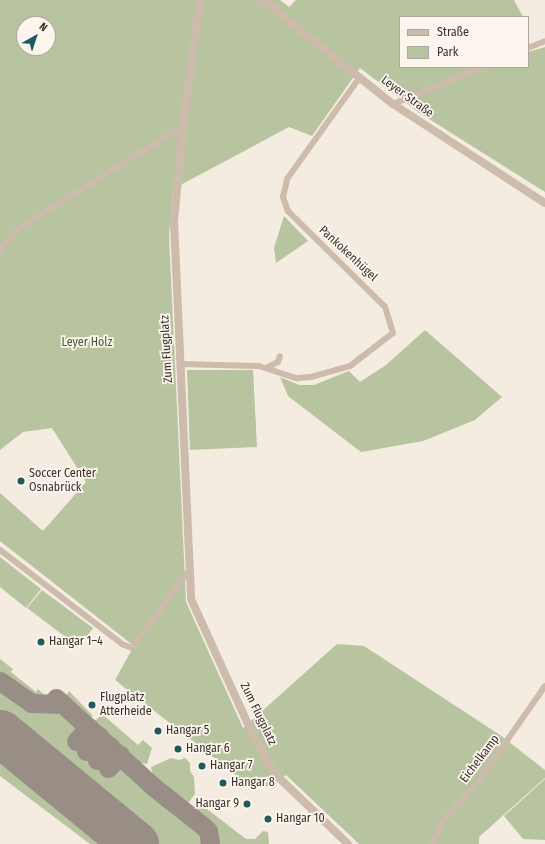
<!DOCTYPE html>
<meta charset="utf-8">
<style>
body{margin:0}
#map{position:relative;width:545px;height:844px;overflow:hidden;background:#f4ebe1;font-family:"Fira Sans Condensed",sans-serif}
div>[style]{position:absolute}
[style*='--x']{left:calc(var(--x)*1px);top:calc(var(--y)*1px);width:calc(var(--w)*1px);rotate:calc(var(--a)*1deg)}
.green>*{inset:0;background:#b8c4a0}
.taxiway>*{height:19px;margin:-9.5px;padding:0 9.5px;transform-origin:9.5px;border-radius:9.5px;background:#988e86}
.runway>*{height:47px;margin:-23.5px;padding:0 23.5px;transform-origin:23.5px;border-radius:23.5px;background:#988e86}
.minor>*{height:6px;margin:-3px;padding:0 3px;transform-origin:3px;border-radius:3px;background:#cdbbac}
.tertiary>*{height:8px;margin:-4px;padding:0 4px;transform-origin:4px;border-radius:4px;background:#cdbbac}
.dots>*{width:11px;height:11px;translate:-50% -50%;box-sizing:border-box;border:2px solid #fbf5ee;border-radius:50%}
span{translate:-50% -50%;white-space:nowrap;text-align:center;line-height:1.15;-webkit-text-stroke:3.5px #fbf5ee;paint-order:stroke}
.street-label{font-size:12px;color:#3b302b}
.park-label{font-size:12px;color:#4a5a2e}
.poi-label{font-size:12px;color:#3b302b}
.left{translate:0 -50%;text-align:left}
.right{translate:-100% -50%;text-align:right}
.legend{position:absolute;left:399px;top:16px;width:130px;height:52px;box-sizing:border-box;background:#fbf5ee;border:1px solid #aea6a0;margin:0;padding:5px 7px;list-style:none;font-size:12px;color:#3b302b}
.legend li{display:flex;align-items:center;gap:8px;height:20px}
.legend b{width:20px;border:1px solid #aea6a0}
.north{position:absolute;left:16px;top:16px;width:40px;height:40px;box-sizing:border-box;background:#fbf5ee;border:1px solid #aea6a0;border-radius:50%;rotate:39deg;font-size:11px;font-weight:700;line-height:16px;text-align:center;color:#3b302b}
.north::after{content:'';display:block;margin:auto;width:14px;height:18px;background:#1f5a5e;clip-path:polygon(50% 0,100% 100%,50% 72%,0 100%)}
</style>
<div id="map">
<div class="green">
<div style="clip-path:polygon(evenodd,0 0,280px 0,289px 7px,296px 0,514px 0,523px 17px,400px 17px,400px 67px,528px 67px,528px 52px,545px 47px,545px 192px,418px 112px,360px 68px,312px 136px,289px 127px,173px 189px,169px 235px,186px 602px,243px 728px,337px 644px,364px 646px,500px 735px,545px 770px,545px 778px,479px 837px,479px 844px,359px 844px,286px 775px,265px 787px,250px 786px,115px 680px,134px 646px,0 541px,0 493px,43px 531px,86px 482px,52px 428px,23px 432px,0 450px,0 0,24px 24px,48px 24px,48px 48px,24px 48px,24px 24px)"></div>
<div style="clip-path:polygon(284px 216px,308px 241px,276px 263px,274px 248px)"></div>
<div style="clip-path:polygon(425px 330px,502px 397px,475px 420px,423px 441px,361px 452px,288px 396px,280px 377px,299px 385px,314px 385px,349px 371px,360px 382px,386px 365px)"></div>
<div style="clip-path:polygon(187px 370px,253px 370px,257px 447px,190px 450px)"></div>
<div style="clip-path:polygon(0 557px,41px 589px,26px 608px,0 587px)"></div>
<div style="clip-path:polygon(42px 590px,93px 628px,79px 647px,27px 608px)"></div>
<div style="clip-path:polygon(0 659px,13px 669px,11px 672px,36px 692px,38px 689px,49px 699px,32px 700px,0 677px)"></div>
<div style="clip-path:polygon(0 685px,30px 705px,61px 708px,133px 772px,132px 776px,155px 796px,157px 795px,200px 828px,204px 833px,206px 844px,152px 844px,0 720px)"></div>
<div style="clip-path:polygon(69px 691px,93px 716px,91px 718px,84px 717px,66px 701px,65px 697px)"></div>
<div style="clip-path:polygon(102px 714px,138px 745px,143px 740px,152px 748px,147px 764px,133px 761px,95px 727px,96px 720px)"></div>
<div style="clip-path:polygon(0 746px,119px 844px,90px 844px,0 776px)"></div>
<div style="clip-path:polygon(171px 758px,179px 760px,185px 758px,190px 763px,190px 771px,194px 777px,195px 794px,189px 802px,182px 804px,154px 781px,151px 767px)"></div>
<div style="clip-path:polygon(545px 779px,545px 840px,523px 839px,504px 816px)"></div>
<div style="clip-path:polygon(200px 807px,207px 809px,246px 839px,255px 839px,263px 831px,268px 832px,269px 844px,214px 844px,211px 828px,194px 814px,195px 809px)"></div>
</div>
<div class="taxiway">
<div style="--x:0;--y:681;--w:38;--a:35"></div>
<div style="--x:31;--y:703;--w:32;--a:2"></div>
<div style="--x:56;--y:698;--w:134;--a:42.3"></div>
<div style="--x:155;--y:788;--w:61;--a:38.4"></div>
<div style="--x:203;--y:826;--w:7;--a:45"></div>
<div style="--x:208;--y:831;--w:13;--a:81"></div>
<div style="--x:76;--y:741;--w:19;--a:-47"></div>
<div style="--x:86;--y:751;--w:20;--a:-49"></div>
<div style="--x:97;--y:760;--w:19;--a:-47"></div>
<div style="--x:108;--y:768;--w:18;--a:-47"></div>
</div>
<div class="runway">
<div style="--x:0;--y:733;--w:175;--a:39.4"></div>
</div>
<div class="minor">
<div style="--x:528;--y:48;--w:18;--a:-22"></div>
<div style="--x:393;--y:104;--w:97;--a:-22.3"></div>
<div style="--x:0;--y:250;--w:26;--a:-51"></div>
<div style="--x:16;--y:230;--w:197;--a:-31.9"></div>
<div style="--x:181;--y:364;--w:78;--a:1.5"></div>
<div style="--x:259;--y:366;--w:40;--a:18"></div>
<div style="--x:297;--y:378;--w:14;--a:-4"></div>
<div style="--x:311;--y:377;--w:41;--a:-15.8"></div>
<div style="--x:350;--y:366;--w:54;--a:-37.5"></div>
<div style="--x:393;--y:333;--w:27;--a:-107"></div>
<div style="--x:385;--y:307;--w:124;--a:-135.3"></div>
<div style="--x:297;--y:220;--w:13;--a:-135"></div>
<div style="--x:288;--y:211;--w:15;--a:-110"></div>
<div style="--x:283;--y:197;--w:18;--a:-77"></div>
<div style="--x:287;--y:179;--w:125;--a:-54.4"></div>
<div style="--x:268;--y:367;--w:11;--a:-27"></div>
<div style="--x:278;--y:362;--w:6;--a:-72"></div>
<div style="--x:0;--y:550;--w:154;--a:37.6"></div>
<div style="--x:122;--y:644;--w:11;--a:22"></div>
<div style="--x:132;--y:648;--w:97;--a:-53.8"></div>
<div style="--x:432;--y:844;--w:28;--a:-64"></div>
<div style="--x:444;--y:819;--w:50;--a:-47.4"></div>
<div style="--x:478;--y:782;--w:117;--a:-55.1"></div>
</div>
<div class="tertiary">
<div style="--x:200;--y:0;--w:127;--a:97.7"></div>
<div style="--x:183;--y:126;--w:96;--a:95.4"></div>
<div style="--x:174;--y:222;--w:377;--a:87.4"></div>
<div style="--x:191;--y:599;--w:152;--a:65.5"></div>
<div style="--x:254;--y:737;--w:43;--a:60.4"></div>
<div style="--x:275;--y:774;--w:101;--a:43.8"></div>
<div style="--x:263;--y:0;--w:166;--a:38.7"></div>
<div style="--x:393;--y:104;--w:181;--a:33.1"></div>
</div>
<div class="dots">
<div style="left:21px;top:481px;background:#1f5a5e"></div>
<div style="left:41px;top:642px;background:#1f5a5e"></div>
<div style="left:92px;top:705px;background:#1f5a5e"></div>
<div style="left:158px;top:731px;background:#1f5a5e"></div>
<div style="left:178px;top:749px;background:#1f5a5e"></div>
<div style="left:202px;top:766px;background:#1f5a5e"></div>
<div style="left:223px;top:783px;background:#1f5a5e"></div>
<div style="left:247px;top:804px;background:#1f5a5e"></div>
<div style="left:268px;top:819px;background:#1f5a5e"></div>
</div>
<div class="street-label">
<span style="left:407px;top:97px;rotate:36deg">Leyer Straße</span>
<span style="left:348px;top:254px;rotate:43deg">Pankokenhügel</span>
<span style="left:167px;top:349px;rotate:-93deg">Zum Flugplatz</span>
<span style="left:258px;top:714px;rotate:64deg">Zum Flugplatz</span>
<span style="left:480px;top:759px;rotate:-53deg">Eichelkamp</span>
</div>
<div class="park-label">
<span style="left:87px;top:343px">Leyer Holz</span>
</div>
<div class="poi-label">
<span class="left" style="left:29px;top:481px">Soccer Center<br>Osnabrück</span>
<span class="left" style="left:49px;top:642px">Hangar 1–4</span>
<span class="left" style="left:100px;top:705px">Flugplatz<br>Atterheide</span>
<span class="left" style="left:166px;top:731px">Hangar 5</span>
<span class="left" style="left:186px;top:749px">Hangar 6</span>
<span class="left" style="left:210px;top:766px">Hangar 7</span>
<span class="left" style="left:231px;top:783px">Hangar 8</span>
<span class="right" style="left:239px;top:804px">Hangar 9</span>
<span class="left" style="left:276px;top:819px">Hangar 10</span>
</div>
<ul class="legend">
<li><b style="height:5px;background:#cdbbac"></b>Straße</li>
<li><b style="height:11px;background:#b8c4a0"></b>Park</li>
</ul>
<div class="north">N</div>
</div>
